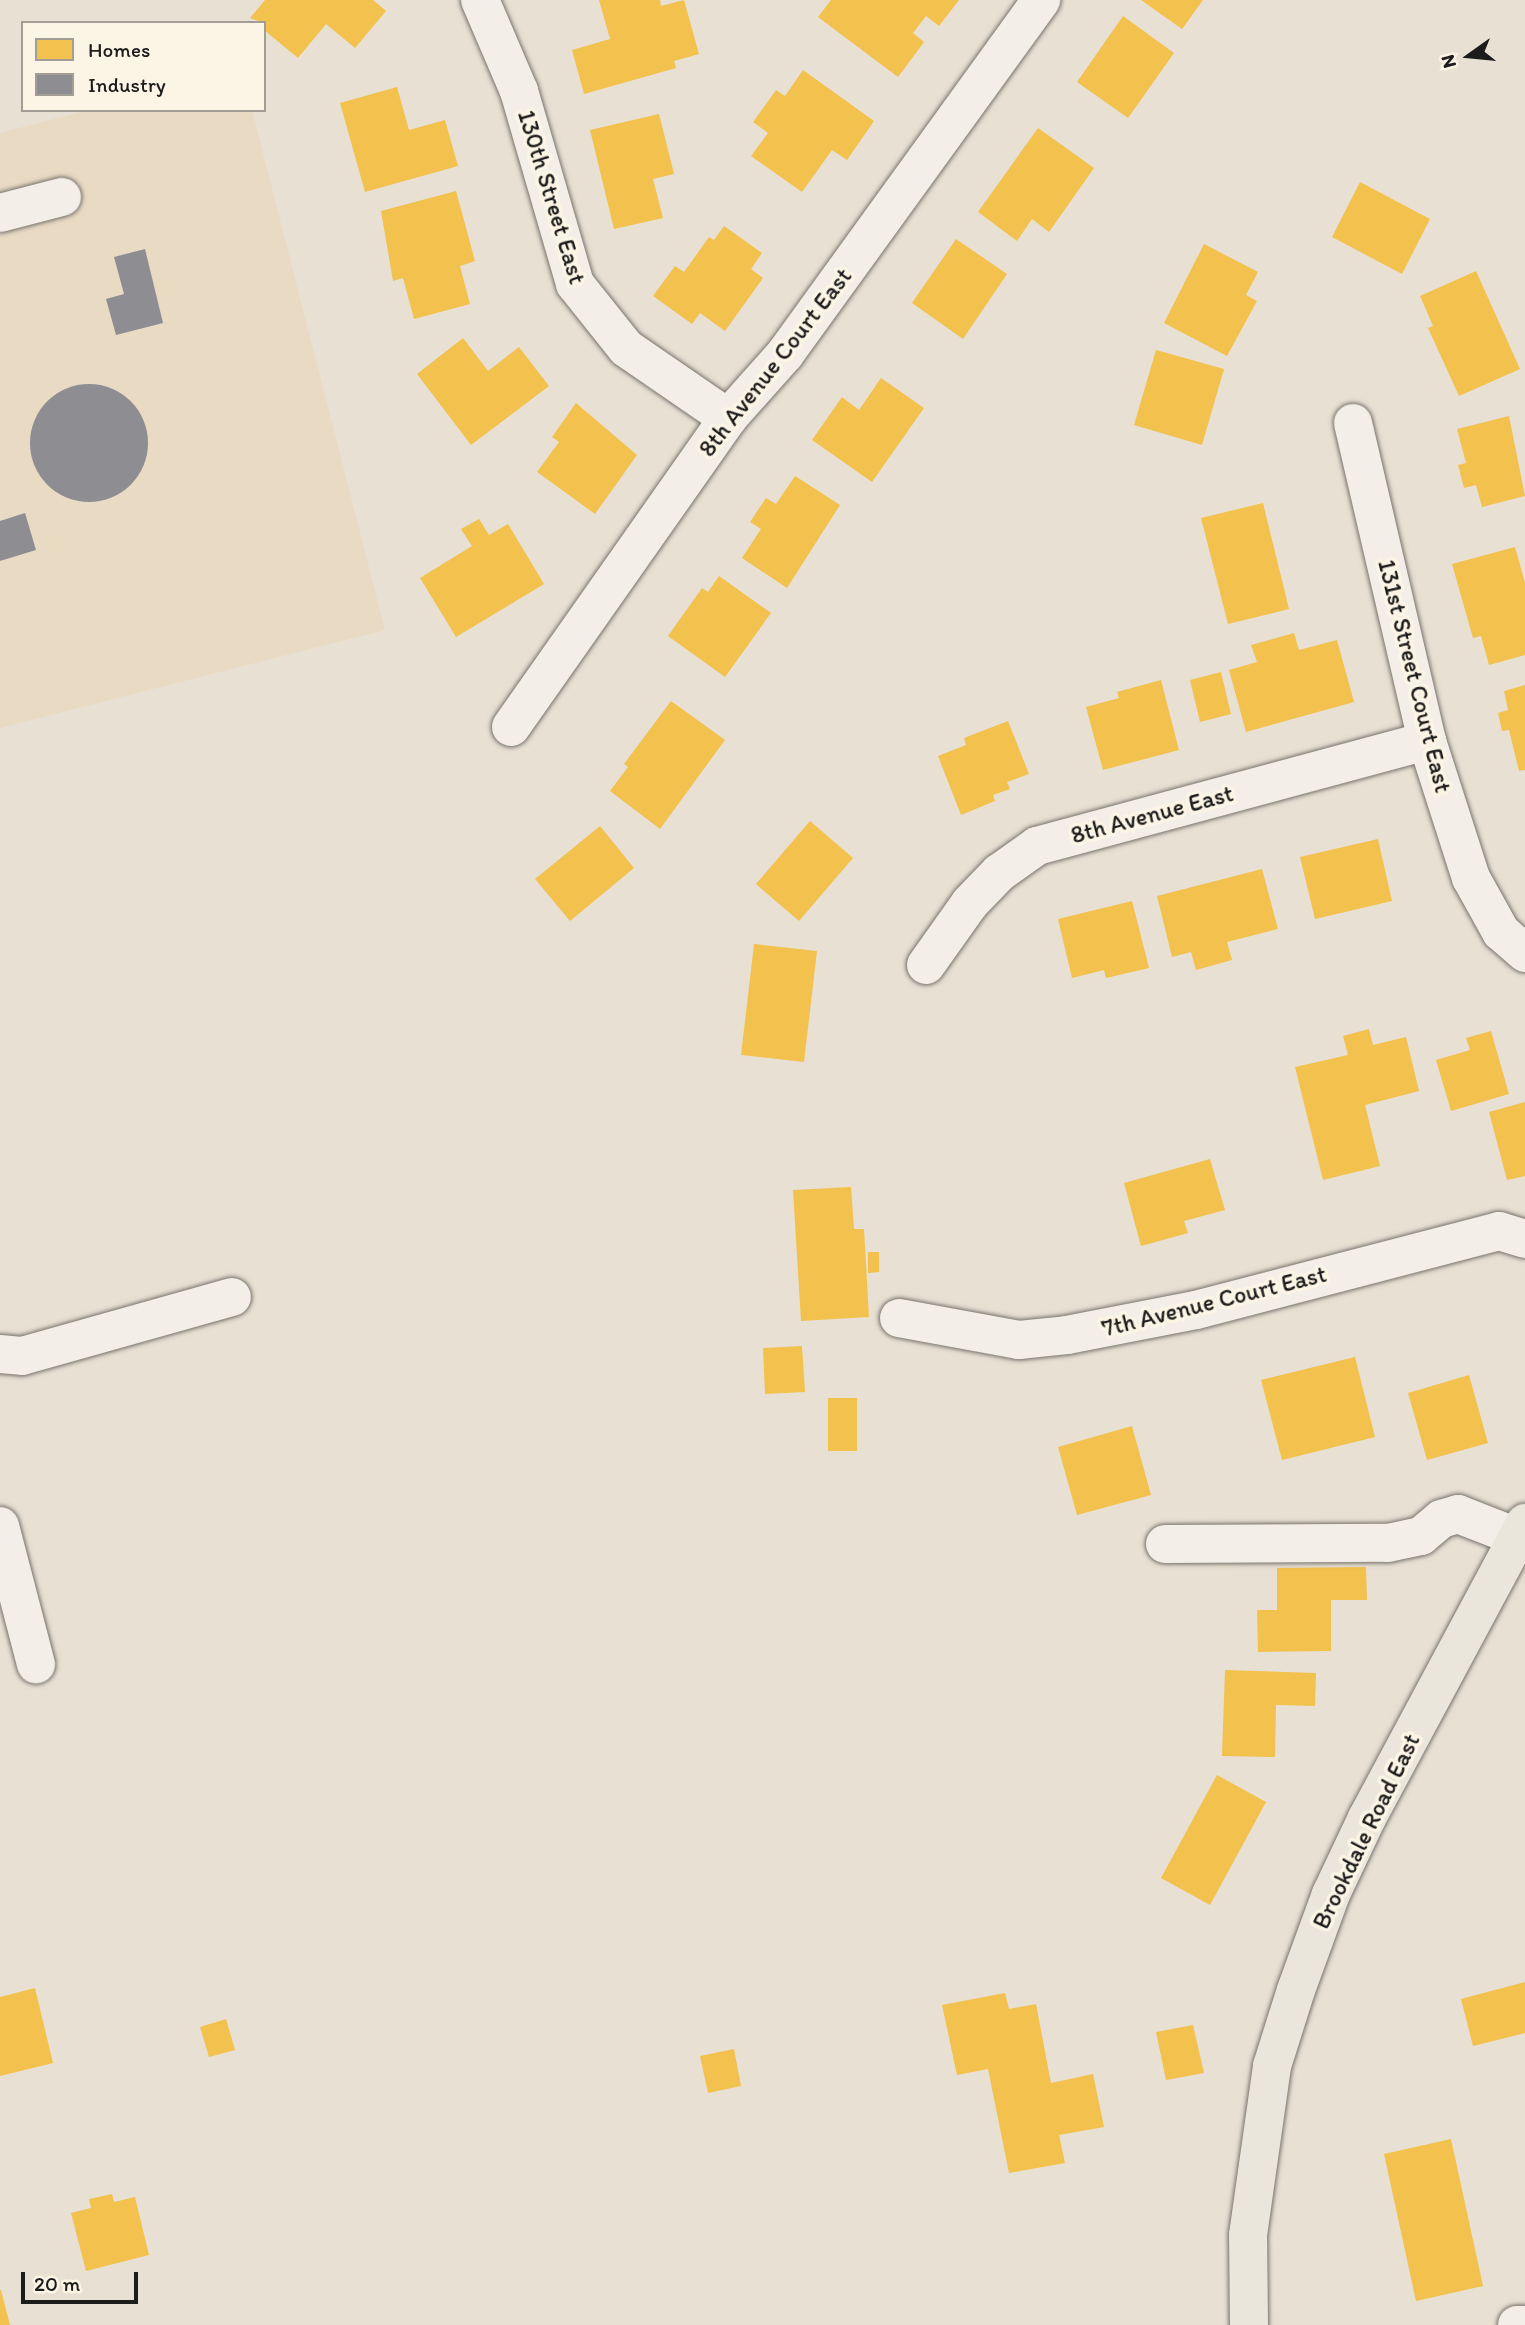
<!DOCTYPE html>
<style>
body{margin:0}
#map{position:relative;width:1525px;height:2325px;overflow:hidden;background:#e8e0d3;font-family:Itim,sans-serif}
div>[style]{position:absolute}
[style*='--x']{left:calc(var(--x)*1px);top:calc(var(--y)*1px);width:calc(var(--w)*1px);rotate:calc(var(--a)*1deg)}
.built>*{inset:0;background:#e9dac4}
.homes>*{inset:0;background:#f2c14e}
.industry>*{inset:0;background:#8d8d92}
.round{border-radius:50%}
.roads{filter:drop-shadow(0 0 2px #78746e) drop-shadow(0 0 2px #78746e)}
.minor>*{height:38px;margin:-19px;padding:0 19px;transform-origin:19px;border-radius:19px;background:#f3efe8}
.major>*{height:38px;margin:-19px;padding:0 19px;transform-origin:19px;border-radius:19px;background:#ebe6dc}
span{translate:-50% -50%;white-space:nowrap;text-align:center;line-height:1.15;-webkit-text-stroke:7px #fcf5e5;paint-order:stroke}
.street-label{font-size:24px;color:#1c1c1c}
.legend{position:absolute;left:21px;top:21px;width:245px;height:91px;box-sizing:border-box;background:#fcf5e5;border:2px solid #a29e95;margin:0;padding:9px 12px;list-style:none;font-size:21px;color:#1c1c1c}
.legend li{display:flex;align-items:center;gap:14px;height:35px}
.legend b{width:35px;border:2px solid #a29e95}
.north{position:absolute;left:1434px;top:21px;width:70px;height:70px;-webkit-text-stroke:5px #fcf5e5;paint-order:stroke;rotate:255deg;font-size:19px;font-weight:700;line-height:28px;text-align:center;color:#1c1c1c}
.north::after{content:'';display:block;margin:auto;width:24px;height:32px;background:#1c1c1c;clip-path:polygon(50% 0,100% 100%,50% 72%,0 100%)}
.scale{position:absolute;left:21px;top:2272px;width:117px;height:32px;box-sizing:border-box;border:4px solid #1c1c1c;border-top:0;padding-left:9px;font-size:21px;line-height:24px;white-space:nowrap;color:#1c1c1c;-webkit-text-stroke:5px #fcf5e5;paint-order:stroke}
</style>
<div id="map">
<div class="built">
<div style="clip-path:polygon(89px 110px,252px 110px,385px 630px,0 728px,0 133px)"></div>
</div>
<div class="homes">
<div style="clip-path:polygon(265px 0,373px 0,386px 11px,355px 48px,326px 24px,298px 58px,264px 30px,264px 23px,250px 18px)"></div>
<div style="clip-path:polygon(599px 0,660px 0,661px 6px,684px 0,699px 54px,674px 61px,676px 68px,584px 94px,572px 50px,610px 39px)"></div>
<div style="clip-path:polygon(831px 0,959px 0,939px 26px,926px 16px,913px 33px,924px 42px,898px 77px,818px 17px)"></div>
<div style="clip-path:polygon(1141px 0,1203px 0,1182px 29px)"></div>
<div style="clip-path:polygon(1123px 16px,1174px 53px,1128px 118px,1077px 82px)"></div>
<div style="clip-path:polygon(803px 70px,874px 121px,847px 160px,832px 150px,802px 192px,751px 156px,768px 133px,753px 122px,776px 90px,785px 96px)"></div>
<div style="clip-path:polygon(397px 87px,409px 130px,445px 120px,458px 166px,365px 192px,340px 103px)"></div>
<div style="clip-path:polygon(659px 114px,674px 174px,653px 179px,663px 218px,614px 229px,590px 130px)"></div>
<div style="clip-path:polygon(1038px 128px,1094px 168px,1049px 232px,1032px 219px,1017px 241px,978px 212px)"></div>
<div style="clip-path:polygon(1360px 182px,1430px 219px,1402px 274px,1332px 237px)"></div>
<div style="clip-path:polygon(456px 191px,475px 261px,460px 266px,470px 304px,414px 319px,403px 278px,393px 281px,381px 211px)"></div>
<div style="clip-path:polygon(724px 226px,762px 253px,751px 269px,763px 278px,725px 331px,700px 313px,692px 324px,653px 296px,675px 266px,684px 272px,709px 237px,714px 240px)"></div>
<div style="clip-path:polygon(956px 239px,1007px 274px,963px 339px,912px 303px)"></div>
<div style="clip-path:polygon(1204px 244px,1258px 272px,1246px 295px,1257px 301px,1227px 356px,1164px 323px)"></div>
<div style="clip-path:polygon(1476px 271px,1520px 369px,1459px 396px,1428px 328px,1433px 326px,1420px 296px)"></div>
<div style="clip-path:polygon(463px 338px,488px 371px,519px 347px,549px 386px,471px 445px,417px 374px)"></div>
<div style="clip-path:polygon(1156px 350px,1224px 369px,1202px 445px,1134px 425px)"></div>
<div style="clip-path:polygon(881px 378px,924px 408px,872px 482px,812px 440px,842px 397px,859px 410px)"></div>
<div style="clip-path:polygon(576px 403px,637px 455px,595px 514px,537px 472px,559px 442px,552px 437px)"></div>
<div style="clip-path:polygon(1509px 416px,1525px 496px,1482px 507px,1476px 485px,1464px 488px,1458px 465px,1466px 463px,1457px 429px)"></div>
<div style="clip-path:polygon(795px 476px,840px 505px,787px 588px,742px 558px,761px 529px,750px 522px,766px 498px,776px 504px)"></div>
<div style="clip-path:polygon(1263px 503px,1289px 609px,1228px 624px,1201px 518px)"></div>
<div style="clip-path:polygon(479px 519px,489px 535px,508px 524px,544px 584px,456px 637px,420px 578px,472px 546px,461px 529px)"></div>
<div style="clip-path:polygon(1515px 547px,1525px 583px,1525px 655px,1489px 665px,1481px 636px,1473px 638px,1452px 564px)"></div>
<div style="clip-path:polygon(719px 576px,771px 613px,725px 677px,668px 636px,702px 588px,708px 592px)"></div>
<div style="clip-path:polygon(1294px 633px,1299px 650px,1337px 640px,1354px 702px,1246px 732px,1229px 670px,1257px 662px,1251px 645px)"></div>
<div style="clip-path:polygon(1221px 672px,1231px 714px,1200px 722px,1190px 680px)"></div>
<div style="clip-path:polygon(1161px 680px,1179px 750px,1103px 770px,1086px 707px,1119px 698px,1117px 692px)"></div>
<div style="clip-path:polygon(1525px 685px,1525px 770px,1519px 771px,1509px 730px,1502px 731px,1498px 713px,1508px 710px,1504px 691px)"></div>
<div style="clip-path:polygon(671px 701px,725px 740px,660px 829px,610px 791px,628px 767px,624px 764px)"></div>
<div style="clip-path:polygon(1008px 721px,1029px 774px,1007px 782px,1010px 789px,993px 795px,995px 801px,961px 815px,938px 756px,966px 745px,964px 738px)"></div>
<div style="clip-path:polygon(810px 821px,853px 858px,799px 921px,756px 884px)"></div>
<div style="clip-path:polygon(600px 826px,634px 868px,570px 921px,535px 879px)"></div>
<div style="clip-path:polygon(1378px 839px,1392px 901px,1315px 919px,1300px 857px)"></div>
<div style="clip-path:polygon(1262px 869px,1278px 929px,1227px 942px,1232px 960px,1196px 970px,1191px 952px,1172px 957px,1157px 896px)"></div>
<div style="clip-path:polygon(1132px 901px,1149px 968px,1106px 978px,1104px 970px,1072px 978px,1058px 919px)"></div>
<div style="clip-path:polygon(754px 944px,817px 951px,804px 1062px,741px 1055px)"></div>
<div style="clip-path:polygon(1369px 1029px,1373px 1045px,1406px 1037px,1419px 1091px,1365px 1105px,1380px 1166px,1323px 1180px,1295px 1067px,1348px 1055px,1343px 1036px)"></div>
<div style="clip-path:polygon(1491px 1031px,1509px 1094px,1451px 1111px,1436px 1060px,1470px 1050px,1466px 1038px)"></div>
<div style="clip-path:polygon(1525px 1102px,1525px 1176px,1507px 1180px,1489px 1112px)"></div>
<div style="clip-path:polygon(1210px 1159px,1225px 1210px,1184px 1221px,1188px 1233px,1141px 1246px,1124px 1183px)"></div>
<div style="clip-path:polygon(851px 1187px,854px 1229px,864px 1229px,869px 1317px,801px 1321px,793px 1190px)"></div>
<div style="clip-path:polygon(868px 1252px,879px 1252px,879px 1272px,868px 1273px)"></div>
<div style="clip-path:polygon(802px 1346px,805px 1392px,765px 1394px,763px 1348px)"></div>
<div style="clip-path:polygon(1355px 1357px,1375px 1437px,1282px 1460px,1261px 1380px)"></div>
<div style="clip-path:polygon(1469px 1375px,1488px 1443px,1427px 1460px,1408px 1393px)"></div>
<div style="clip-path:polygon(828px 1398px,857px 1398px,857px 1451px,828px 1451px)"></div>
<div style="clip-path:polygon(1132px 1426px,1151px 1495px,1077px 1515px,1058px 1447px)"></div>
<div style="clip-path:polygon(1366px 1567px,1367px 1600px,1331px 1600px,1331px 1651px,1258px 1652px,1257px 1610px,1277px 1610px,1277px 1568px)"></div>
<div style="clip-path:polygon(1225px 1670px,1316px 1673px,1315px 1706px,1276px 1705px,1275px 1757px,1222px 1756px)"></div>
<div style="clip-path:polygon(1217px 1775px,1266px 1802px,1210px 1905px,1161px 1878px)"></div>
<div style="clip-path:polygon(1525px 1982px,1525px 2033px,1473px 2046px,1461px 1999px)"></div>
<div style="clip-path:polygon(35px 1988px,53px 2063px,0 2076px,0 1997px)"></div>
<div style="clip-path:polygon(1005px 1993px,1009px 2009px,1036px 2004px,1051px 2083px,1093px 2074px,1104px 2127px,1059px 2135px,1065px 2163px,1009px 2173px,988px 2069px,957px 2075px,942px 2005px)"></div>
<div style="clip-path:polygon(226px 2019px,235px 2050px,209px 2057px,200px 2027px)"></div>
<div style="clip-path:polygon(1193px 2025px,1204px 2073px,1166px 2080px,1156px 2032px)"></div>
<div style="clip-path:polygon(734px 2049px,741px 2086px,708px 2093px,700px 2056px)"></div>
<div style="clip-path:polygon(1451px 2139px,1483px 2286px,1416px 2301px,1384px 2154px)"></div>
<div style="clip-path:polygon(112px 2194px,114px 2202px,135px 2197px,149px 2255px,86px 2271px,71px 2213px,91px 2208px,89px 2199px)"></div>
<div style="clip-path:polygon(0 2290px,1px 2290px,10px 2325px,0 2325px)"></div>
</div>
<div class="industry">
<div style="clip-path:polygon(145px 249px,163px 323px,116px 335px,106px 299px,124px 294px,114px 257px)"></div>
<div class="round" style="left:30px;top:384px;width:118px;height:118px"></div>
<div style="clip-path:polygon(25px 513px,36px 550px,0 561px,0 521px)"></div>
</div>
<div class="roads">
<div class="minor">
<div style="--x:480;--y:0;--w:99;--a:66.8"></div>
<div style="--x:519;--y:91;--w:201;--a:73.8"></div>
<div style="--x:575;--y:284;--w:82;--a:51.4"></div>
<div style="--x:626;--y:348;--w:124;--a:34.5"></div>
<div style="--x:0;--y:213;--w:64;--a:-14.5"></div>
<div style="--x:1353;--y:423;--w:326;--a:76.9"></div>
<div style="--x:1427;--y:741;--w:144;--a:72.2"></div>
<div style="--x:1471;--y:878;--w:62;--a:60.9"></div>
<div style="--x:1501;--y:932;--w:32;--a:41"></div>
<div style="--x:511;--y:727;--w:378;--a:-54.9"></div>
<div style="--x:728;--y:418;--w:86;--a:-48.3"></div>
<div style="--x:785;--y:354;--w:437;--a:-54.1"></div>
<div style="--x:926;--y:965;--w:76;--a:-54.6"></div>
<div style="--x:970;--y:903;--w:42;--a:-46"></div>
<div style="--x:999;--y:873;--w:47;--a:-35.4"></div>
<div style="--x:1037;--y:846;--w:404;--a:-15.1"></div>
<div style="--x:899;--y:1318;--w:122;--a:10.4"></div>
<div style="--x:1019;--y:1340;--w:48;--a:-5.9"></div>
<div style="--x:1067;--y:1335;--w:131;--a:-11"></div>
<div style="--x:1196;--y:1310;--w:313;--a:-14.6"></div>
<div style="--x:1499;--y:1231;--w:27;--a:17"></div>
<div style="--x:0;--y:1354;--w:22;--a:5"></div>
<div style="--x:22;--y:1356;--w:218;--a:-15.7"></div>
<div style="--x:0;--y:1526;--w:143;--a:75.4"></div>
<div style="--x:1165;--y:1544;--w:223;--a:-0.3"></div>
<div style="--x:1388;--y:1543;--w:34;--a:-12"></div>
<div style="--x:1421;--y:1536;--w:26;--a:-40"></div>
<div style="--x:1441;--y:1519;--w:18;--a:-16"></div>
<div style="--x:1458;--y:1514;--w:63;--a:21.3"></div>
<div style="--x:1517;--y:2325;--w:8;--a:0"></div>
</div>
<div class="major">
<div style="--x:1249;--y:2325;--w:90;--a:-90.6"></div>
<div style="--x:1248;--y:2235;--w:171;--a:-81.9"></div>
<div style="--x:1272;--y:2066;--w:80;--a:-72.5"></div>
<div style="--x:1296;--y:1990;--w:102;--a:-70"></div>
<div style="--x:1331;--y:1894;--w:84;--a:-64.7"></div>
<div style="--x:1367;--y:1818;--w:335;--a:-61.8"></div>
</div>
</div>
<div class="street-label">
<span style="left:552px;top:197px;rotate:73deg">130th Street East</span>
<span style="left:775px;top:362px;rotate:-52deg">8th Avenue Court East</span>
<span style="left:1415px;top:676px;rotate:76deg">131st Street Court East</span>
<span style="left:1152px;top:814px;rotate:-15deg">8th Avenue East</span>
<span style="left:1214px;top:1301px;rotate:-14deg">7th Avenue Court East</span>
<span style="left:1366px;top:1831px;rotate:-64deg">Brookdale Road East</span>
</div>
<ul class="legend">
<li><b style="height:19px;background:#f2c14e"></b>Homes</li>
<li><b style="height:19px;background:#8d8d92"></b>Industry</li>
</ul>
<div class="north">N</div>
<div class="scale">20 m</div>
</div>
